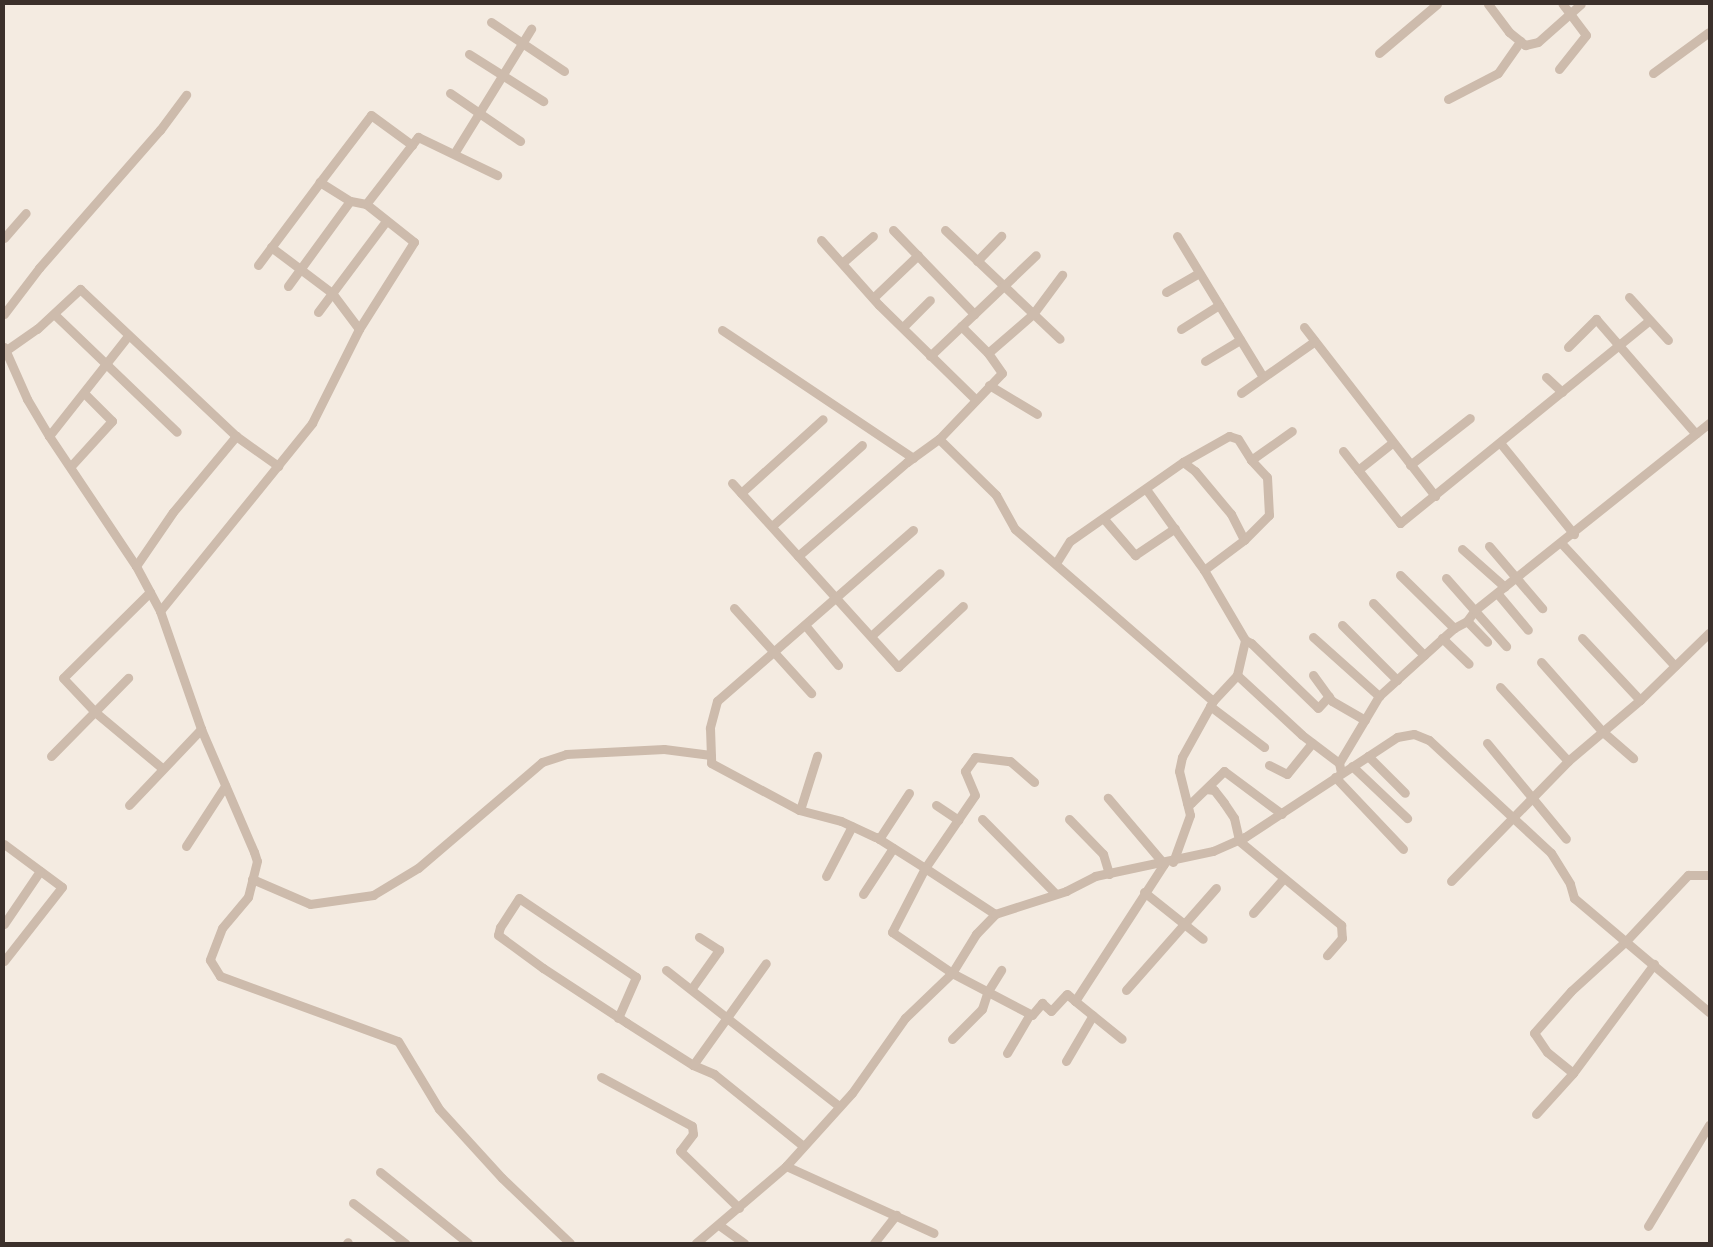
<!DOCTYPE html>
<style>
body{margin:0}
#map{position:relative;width:1713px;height:1247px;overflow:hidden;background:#f4ebe1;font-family:"DM Sans",sans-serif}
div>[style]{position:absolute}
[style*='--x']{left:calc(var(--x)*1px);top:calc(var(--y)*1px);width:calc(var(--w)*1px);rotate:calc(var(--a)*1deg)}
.minor>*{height:9px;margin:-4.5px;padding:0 4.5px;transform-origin:4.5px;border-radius:4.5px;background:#cdbbac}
span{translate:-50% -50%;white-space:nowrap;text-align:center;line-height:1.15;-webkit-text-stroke:4px #fbf5ee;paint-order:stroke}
.frame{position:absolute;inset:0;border:5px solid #3b302b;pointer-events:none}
</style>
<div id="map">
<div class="minor">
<div style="--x:1488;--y:4;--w:35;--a:53"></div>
<div style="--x:1509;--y:32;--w:21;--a:39"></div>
<div style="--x:1525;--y:45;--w:13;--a:-13"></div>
<div style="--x:1538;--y:42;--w:57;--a:-41.5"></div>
<div style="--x:491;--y:22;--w:88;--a:33.9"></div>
<div style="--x:1379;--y:53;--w:76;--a:-40.2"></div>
<div style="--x:469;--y:54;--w:88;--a:32.4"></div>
<div style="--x:1559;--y:69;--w:43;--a:-51.5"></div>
<div style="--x:1586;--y:35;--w:39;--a:-127"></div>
<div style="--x:1653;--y:73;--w:69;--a:-36.2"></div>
<div style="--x:450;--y:93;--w:85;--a:34.4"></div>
<div style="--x:1448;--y:99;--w:56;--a:-27.5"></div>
<div style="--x:1498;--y:73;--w:39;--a:-55"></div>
<div style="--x:455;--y:152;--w:145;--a:-58.3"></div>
<div style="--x:366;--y:204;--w:85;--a:-52.2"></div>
<div style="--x:418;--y:137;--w:88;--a:25.7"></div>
<div style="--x:893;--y:230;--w:117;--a:46"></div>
<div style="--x:945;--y:230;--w:158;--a:43.5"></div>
<div style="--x:1177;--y:236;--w:165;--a:58.6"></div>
<div style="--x:4;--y:238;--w:33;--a:-49"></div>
<div style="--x:821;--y:240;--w:87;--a:48.3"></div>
<div style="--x:879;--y:305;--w:134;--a:44.4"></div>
<div style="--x:271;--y:247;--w:76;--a:37"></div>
<div style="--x:332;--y:293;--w:45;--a:53.1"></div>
<div style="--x:977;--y:261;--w:35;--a:-46"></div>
<div style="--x:842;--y:263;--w:41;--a:-41.1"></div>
<div style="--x:258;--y:265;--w:104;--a:-53.2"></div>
<div style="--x:288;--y:286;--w:105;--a:-53.9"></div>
<div style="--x:1166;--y:292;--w:38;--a:-30"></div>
<div style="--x:1629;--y:297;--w:58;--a:47.8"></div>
<div style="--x:873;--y:298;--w:62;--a:-43.7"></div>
<div style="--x:318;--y:312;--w:114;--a:-53.2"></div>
<div style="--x:4;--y:314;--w:58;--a:-52.7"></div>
<div style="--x:39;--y:268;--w:184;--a:-48.8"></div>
<div style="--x:160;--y:130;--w:44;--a:-53.4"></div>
<div style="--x:54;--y:314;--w:170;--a:43.8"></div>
<div style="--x:903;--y:327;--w:38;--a:-45"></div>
<div style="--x:1304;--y:327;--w:214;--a:52.2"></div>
<div style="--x:1181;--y:329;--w:45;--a:-32.3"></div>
<div style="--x:722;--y:330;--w:230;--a:33.8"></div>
<div style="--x:4;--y:347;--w:57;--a:66.1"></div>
<div style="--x:27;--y:399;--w:43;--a:59.3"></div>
<div style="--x:49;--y:436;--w:156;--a:56.2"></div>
<div style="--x:136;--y:566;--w:51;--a:61.9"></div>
<div style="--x:160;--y:611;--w:125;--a:70.8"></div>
<div style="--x:201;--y:729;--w:134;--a:66.7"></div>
<div style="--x:254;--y:852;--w:9;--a:72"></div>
<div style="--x:257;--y:861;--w:37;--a:104"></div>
<div style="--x:248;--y:897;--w:40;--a:130"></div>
<div style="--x:222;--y:928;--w:34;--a:111"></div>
<div style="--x:210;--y:960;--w:19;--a:58"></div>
<div style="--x:220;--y:976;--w:189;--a:20.1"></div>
<div style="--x:398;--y:1041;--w:79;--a:58.9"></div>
<div style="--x:439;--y:1109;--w:93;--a:47.6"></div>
<div style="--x:502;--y:1178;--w:94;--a:43.7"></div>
<div style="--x:1568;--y:347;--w:40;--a:-45"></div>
<div style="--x:1596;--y:319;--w:152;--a:49"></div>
<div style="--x:5;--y:351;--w:39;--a:-35"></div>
<div style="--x:37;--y:329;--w:59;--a:-42.9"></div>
<div style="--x:80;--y:289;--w:214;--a:43.3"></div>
<div style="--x:236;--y:436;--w:52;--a:35.5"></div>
<div style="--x:988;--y:353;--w:60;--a:-40.9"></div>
<div style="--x:1033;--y:314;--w:49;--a:-53.4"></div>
<div style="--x:930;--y:356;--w:146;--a:-43.6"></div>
<div style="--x:1205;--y:361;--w:41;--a:-31"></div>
<div style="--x:1546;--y:377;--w:22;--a:43"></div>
<div style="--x:989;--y:385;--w:56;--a:31.1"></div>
<div style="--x:1241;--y:393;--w:90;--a:-35.1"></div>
<div style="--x:49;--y:436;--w:127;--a:-51.7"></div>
<div style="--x:939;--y:439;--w:80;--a:44.5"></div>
<div style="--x:996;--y:495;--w:39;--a:61"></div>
<div style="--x:1015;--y:529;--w:262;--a:41"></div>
<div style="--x:1501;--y:444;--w:116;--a:51"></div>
<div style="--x:1343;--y:451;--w:92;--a:51.6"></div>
<div style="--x:1400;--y:523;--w:321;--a:-39.1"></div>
<div style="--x:1251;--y:460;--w:50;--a:-35.3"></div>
<div style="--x:1183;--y:462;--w:15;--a:37"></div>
<div style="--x:1195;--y:471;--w:56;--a:50.1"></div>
<div style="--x:1231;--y:514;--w:29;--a:63"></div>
<div style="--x:1410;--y:465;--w:76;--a:-38.1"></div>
<div style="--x:71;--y:466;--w:61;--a:-47.7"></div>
<div style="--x:112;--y:421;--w:38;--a:-135"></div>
<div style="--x:1358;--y:470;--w:43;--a:-38.5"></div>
<div style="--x:732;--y:483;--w:248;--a:47.9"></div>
<div style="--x:898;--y:667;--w:89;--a:-43.2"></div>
<div style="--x:1146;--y:489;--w:100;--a:54.4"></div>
<div style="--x:1204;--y:570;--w:81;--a:59.6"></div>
<div style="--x:1245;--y:640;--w:7;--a:27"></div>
<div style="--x:1251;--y:643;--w:93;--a:44.1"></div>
<div style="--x:1318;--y:708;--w:16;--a:-47"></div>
<div style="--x:741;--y:493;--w:110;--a:-42.1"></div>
<div style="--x:1104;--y:519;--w:48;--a:49.3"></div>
<div style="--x:1135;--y:555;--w:48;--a:-34"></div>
<div style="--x:772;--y:526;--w:121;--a:-42"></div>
<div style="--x:913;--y:530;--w:260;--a:138.9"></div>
<div style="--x:717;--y:701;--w:28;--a:105"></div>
<div style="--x:710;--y:728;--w:35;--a:88"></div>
<div style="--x:711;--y:763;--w:100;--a:28.1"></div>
<div style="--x:799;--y:810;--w:43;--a:14.7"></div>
<div style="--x:841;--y:821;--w:38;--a:25"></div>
<div style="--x:876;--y:837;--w:58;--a:32.3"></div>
<div style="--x:925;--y:868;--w:88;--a:-55.6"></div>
<div style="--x:975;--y:795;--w:26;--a:-113"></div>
<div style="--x:965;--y:771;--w:17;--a:-54"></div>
<div style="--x:975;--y:757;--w:35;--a:7"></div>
<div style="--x:1010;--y:761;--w:32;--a:41"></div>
<div style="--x:1562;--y:544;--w:166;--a:47.2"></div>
<div style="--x:1489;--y:546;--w:82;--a:49.5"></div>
<div style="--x:1462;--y:549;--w:57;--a:41.5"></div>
<div style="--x:798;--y:556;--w:144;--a:-40.8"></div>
<div style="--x:907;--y:462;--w:39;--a:-36"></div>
<div style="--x:939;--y:439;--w:91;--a:-46.3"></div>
<div style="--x:1002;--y:373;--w:24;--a:-125"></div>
<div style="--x:988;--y:353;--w:38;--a:-135"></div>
<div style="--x:1056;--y:563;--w:26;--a:-58"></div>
<div style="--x:1070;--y:541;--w:138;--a:-35"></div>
<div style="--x:1183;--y:462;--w:53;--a:-29.5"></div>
<div style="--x:1229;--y:436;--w:9;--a:18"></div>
<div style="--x:1238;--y:439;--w:25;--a:58"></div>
<div style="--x:1251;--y:460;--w:23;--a:47"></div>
<div style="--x:1267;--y:477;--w:38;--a:87"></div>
<div style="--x:1269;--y:515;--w:35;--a:135"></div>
<div style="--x:1244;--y:540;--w:50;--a:143.1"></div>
<div style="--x:136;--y:566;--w:65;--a:-55.6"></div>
<div style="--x:173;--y:512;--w:99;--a:-50.3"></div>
<div style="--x:1400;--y:575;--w:76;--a:44.5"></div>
<div style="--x:1446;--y:578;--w:91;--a:48.6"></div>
<div style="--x:150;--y:592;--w:122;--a:135.3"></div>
<div style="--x:63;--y:678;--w:47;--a:46.7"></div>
<div style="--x:95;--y:712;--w:87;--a:39.9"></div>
<div style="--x:1497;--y:593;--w:48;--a:50"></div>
<div style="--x:1373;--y:603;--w:73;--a:45.6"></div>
<div style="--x:734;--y:608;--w:115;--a:47.8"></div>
<div style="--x:160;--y:611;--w:242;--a:-51"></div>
<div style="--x:312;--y:423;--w:105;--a:-63.4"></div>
<div style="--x:359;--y:329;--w:103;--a:-57.7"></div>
<div style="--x:414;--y:242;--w:61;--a:-141.6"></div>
<div style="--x:366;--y:204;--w:16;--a:-169"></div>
<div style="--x:350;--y:201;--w:36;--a:-148"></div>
<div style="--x:320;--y:182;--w:84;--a:-52.7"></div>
<div style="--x:371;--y:115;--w:51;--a:36.2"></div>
<div style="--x:1467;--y:621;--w:29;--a:46"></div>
<div style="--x:805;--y:625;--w:52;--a:50.5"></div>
<div style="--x:1342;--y:625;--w:78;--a:45"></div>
<div style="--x:871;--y:636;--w:93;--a:-42.4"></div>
<div style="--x:1313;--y:637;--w:89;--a:41.8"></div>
<div style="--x:1442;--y:638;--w:37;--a:44"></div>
<div style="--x:1582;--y:638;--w:85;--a:46.9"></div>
<div style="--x:1541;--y:662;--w:94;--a:48.5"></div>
<div style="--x:1603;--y:732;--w:40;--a:41"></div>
<div style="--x:1237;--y:675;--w:36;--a:-77"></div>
<div style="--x:1313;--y:675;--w:32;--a:54"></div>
<div style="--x:1332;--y:701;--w:38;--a:30"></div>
<div style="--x:1500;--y:687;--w:100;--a:47.4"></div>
<div style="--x:1210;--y:706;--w:68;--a:37.2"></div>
<div style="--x:1487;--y:743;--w:124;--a:50.5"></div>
<div style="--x:51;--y:756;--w:110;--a:-45.4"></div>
<div style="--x:1368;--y:756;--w:52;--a:45"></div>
<div style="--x:1269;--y:765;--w:20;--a:27"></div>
<div style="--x:1287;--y:774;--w:40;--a:-51"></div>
<div style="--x:1352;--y:766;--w:76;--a:43.4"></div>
<div style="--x:1341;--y:773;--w:10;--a:-101"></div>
<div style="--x:1339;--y:763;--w:78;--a:-59.2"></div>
<div style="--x:1379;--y:696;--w:101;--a:-42.2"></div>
<div style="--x:1454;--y:628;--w:15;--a:-28"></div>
<div style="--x:1467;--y:621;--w:14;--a:-54"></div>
<div style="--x:1475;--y:610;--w:300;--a:-38.6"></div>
<div style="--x:1335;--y:777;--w:99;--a:46.6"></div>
<div style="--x:1206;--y:789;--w:8;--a:7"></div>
<div style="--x:1214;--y:790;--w:16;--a:52"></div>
<div style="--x:1224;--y:803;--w:18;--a:56"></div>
<div style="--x:1234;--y:818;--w:22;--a:77"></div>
<div style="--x:1187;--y:803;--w:4;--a:0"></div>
<div style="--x:1191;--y:803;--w:46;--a:-44.1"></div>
<div style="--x:1224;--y:771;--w:72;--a:36.6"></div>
<div style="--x:129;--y:805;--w:105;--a:-46.5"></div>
<div style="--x:936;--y:805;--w:27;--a:34"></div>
<div style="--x:800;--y:810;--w:57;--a:-72.5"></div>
<div style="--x:982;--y:819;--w:104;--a:45.4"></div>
<div style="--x:1069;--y:819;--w:49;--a:45.8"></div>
<div style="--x:1103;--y:854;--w:21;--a:73"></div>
<div style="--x:879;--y:839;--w:55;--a:-56.9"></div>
<div style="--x:1238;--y:840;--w:134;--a:39.5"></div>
<div style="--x:1341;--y:925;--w:13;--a:86"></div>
<div style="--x:1342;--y:938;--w:23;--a:131"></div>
<div style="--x:4;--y:844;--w:72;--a:36.6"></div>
<div style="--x:62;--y:887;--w:94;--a:128.1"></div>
<div style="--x:186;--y:846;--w:72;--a:-57"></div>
<div style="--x:1173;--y:862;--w:50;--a:-70.1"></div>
<div style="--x:1190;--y:815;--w:45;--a:-104"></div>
<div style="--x:1179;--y:771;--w:14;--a:-78"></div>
<div style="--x:1182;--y:757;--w:64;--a:-61"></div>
<div style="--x:1213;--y:701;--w:35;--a:-47"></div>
<div style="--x:1237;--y:675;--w:88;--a:42.7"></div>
<div style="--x:1302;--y:735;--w:46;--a:37.1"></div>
<div style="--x:826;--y:876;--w:56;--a:-62.5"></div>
<div style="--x:252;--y:879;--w:63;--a:23.3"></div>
<div style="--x:310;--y:904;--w:64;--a:-8.1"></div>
<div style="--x:373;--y:895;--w:52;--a:-31"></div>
<div style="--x:418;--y:868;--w:163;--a:-40.5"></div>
<div style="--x:542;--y:762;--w:25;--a:-18"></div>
<div style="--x:566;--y:754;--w:98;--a:-2.9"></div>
<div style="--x:664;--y:749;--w:47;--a:7.3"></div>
<div style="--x:1451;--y:881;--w:168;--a:-45.7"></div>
<div style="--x:1568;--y:761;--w:94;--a:-40.3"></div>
<div style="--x:1640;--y:700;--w:96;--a:-44.2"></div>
<div style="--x:1144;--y:892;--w:75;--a:38.5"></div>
<div style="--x:863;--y:894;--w:55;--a:-56.9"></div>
<div style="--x:1253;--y:913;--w:45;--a:-48.6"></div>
<div style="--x:995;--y:914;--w:84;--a:-146.7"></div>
<div style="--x:925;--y:868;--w:72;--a:117.3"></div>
<div style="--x:892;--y:932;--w:73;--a:34.3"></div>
<div style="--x:952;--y:973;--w:90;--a:27.7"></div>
<div style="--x:1032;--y:1015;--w:16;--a:-50"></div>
<div style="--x:1042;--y:1003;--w:12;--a:42"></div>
<div style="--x:1051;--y:1011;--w:23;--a:-47"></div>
<div style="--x:1067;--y:994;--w:11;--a:41"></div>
<div style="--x:1075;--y:1001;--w:163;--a:-57"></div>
<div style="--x:1164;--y:864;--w:87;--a:-130.3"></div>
<div style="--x:4;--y:924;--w:64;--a:-55.8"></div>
<div style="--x:666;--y:970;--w:220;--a:38.2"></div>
<div style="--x:692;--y:988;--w:47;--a:-54.6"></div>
<div style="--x:719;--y:950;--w:24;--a:-147"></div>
<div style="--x:1126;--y:990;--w:136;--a:-48.6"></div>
<div style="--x:1075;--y:1001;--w:60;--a:39"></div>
<div style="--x:618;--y:1018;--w:45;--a:-66.3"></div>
<div style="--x:636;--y:977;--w:141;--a:-146"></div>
<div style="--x:519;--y:898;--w:35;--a:123"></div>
<div style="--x:500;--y:927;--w:8;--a:104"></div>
<div style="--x:498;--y:935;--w:56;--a:36.3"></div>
<div style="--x:543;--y:968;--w:100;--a:33.2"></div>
<div style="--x:627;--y:1023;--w:78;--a:32.5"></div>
<div style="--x:693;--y:1065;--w:23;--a:23"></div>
<div style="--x:714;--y:1074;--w:113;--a:38.9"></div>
<div style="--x:952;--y:1039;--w:42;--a:-45"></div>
<div style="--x:982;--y:1009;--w:19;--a:-72"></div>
<div style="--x:988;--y:991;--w:25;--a:-58"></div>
<div style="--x:1007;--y:1053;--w:45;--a:-59.5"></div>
<div style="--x:1066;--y:1061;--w:53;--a:-59.6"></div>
<div style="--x:693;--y:1065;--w:125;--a:-54.4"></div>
<div style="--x:1573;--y:1073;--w:33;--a:-141"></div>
<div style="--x:1547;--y:1052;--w:23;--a:-124"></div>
<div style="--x:1534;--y:1033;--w:56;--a:-48.6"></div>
<div style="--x:1571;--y:991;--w:74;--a:-42.3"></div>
<div style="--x:1626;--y:941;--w:91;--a:-46.8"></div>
<div style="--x:1688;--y:875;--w:21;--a:0"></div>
<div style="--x:601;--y:1077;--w:103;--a:28.3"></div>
<div style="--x:692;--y:1126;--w:8;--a:83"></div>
<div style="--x:693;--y:1134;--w:21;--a:127"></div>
<div style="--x:680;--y:1151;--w:82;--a:44"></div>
<div style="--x:1536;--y:1114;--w:55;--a:-47.9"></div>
<div style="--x:1573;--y:1073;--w:136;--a:-53.4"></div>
<div style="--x:786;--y:1166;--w:162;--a:24.4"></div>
<div style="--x:380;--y:1172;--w:113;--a:38.9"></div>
<div style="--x:353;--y:1203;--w:66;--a:37.6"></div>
<div style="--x:719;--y:1225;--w:31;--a:36"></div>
<div style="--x:1648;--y:1226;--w:118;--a:-58.9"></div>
<div style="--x:347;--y:1243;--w:1;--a:-45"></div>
<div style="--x:696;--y:1243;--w:118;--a:-40.5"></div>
<div style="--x:786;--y:1166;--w:98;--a:-47.9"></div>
<div style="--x:852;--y:1093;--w:92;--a:-54.8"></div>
<div style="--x:905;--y:1018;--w:65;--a:-43.8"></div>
<div style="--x:952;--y:973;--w:46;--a:-58.4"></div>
<div style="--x:976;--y:934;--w:28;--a:-46"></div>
<div style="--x:995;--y:914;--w:75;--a:-17.9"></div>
<div style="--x:1066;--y:891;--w:33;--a:-27"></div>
<div style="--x:1095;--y:876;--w:121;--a:-12"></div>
<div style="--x:1213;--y:851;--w:35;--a:-24"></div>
<div style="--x:1245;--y:837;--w:182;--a:-33.3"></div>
<div style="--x:1397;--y:737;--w:17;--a:-10"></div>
<div style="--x:1414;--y:734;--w:16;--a:22"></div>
<div style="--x:1429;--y:740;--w:166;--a:42.8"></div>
<div style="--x:1551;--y:853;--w:36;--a:58"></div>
<div style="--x:1570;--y:884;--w:15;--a:74"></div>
<div style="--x:1574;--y:898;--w:177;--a:40.2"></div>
<div style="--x:874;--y:1243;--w:36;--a:-52"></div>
</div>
<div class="frame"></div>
</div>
